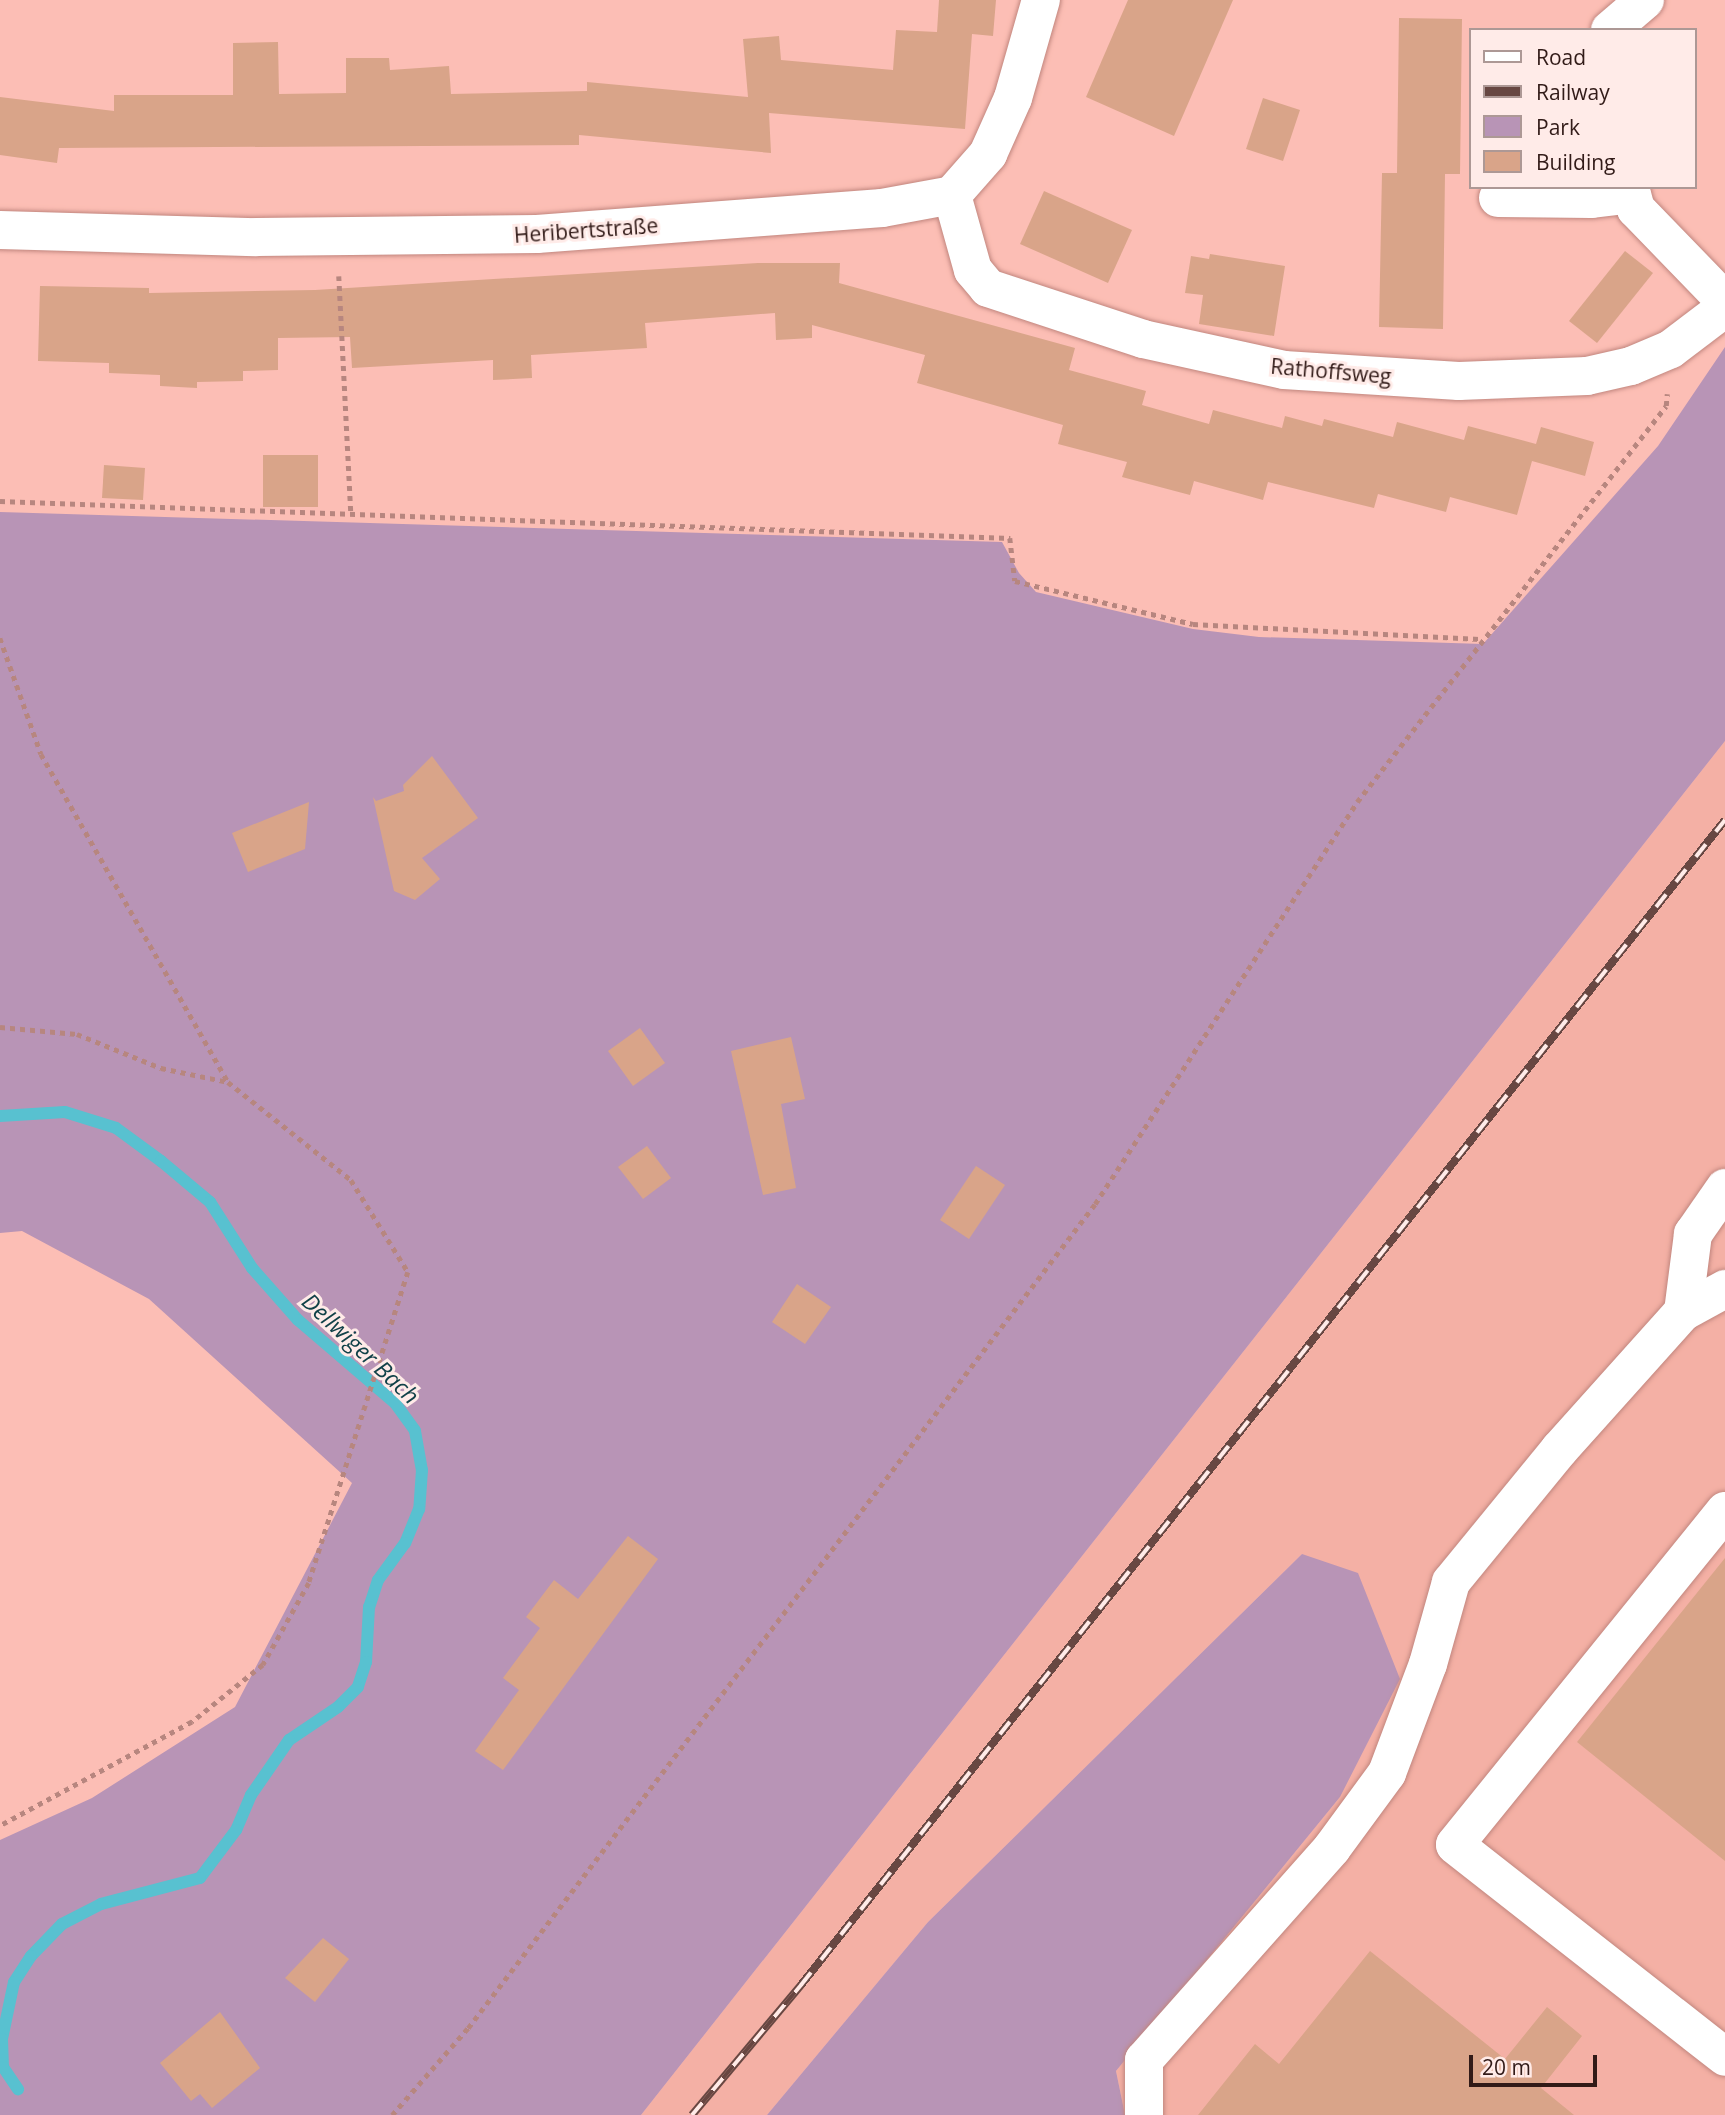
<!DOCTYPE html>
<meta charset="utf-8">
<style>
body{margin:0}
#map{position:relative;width:1725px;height:2115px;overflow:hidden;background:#fcbeb5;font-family:"Open Sans",sans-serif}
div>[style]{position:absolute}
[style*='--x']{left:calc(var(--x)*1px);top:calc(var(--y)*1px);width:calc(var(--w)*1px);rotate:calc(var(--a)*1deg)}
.built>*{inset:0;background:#f4b0a5}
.green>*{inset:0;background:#b894b6}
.stream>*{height:12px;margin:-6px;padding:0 6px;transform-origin:6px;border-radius:6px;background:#58c1d0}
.building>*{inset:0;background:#d9a489}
.path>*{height:4.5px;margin-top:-2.25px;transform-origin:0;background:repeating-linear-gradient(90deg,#b7867f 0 5px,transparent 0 10px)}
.roads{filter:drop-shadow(0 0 2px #c1867e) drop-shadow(0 0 2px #c1867e)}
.minor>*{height:38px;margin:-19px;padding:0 19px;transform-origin:19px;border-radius:19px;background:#fff}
.rail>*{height:8px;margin-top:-4px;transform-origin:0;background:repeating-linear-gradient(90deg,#ffebe8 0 16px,#684742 0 32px);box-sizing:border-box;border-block:2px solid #684742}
span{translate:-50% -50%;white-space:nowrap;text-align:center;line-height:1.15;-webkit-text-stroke:6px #ffebe8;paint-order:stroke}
.street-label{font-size:21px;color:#321b18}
.water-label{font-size:23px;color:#114148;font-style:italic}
.legend{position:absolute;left:1469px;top:28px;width:228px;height:161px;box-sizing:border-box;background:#ffebe8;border:2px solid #ad9895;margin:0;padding:9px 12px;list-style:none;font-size:21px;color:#321b18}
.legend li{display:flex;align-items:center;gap:14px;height:35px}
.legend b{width:35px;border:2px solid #ad9895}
.scale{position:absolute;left:1469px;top:2055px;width:128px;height:32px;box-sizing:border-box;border:4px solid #321b18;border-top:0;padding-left:9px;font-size:21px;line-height:24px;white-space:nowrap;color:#321b18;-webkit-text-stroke:5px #ffebe8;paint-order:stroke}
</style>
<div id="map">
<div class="built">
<div style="clip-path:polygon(1725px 741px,1725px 2115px,1125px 2115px,1116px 2071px,1340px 1797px,1302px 1554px,928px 1922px,767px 2115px,641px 2115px)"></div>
</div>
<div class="green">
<div style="clip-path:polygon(1725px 347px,1725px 741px,641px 2115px,0 2115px,0 1840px,92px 1798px,235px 1707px,352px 1483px,149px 1299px,22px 1231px,0 1233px,0 512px,1002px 542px,1019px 573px,1036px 592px,1193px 629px,1259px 637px,1483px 644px,1658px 446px)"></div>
<div style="clip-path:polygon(1302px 1554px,1358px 1573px,1400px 1679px,1340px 1797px,1116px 2071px,1125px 2115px,767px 2115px,928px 1922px)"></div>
</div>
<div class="stream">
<div style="--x:0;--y:1116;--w:65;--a:-3.5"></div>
<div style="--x:65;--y:1112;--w:53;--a:17.4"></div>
<div style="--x:116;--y:1128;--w:56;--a:36.3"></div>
<div style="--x:161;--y:1161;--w:64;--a:39.9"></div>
<div style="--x:210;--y:1202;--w:78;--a:57.5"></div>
<div style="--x:252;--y:1268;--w:69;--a:48.5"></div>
<div style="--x:298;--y:1320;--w:128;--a:40.6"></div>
<div style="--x:395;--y:1403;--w:34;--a:54"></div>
<div style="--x:415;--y:1431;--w:40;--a:80"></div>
<div style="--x:422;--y:1470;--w:39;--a:94"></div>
<div style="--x:419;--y:1509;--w:37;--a:112"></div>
<div style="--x:405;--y:1543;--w:46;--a:126.1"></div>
<div style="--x:378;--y:1580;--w:28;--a:108"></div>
<div style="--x:369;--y:1607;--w:55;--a:93.1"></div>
<div style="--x:366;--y:1662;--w:26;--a:108"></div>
<div style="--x:358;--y:1687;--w:28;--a:135"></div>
<div style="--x:338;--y:1707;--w:59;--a:146"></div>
<div style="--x:289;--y:1740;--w:67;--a:124.6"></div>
<div style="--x:251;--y:1795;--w:38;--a:113"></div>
<div style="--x:236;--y:1830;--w:60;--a:126.9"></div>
<div style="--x:200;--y:1878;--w:102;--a:165.3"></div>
<div style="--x:101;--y:1904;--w:44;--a:152.9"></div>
<div style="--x:62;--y:1924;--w:45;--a:134.1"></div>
<div style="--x:31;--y:1956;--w:31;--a:123"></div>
<div style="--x:14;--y:1982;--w:58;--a:101.9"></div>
<div style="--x:2;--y:2039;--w:28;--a:88"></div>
<div style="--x:3;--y:2067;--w:27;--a:56"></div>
</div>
<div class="building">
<div style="clip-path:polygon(939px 0,996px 0,993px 36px,972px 34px,965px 129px,769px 113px,771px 153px,579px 135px,579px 145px,59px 148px,57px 163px,0 155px,0 97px,114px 111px,114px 95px,233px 95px,233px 43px,278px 42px,279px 94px,346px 93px,346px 58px,389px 58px,390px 70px,449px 66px,451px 94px,587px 91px,587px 82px,748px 97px,743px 39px,779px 36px,781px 60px,893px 70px,896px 30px,937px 32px)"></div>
<div style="clip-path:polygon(1128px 0,1233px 0,1174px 136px,1086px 97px)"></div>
<div style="clip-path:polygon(1399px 18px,1462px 19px,1460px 174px,1445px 174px,1443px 329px,1379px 327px,1382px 173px,1397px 173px)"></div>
<div style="clip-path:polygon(1263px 98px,1300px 110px,1283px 161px,1246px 149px)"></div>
<div style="clip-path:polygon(1044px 191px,1132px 230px,1108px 283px,1020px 244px)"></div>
<div style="clip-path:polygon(1625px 251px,1653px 273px,1597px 343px,1569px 321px)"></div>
<div style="clip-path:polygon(1210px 254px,1285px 266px,1274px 336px,1199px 324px,1203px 295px,1185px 293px,1191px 256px,1209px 259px)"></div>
<div style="clip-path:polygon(758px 263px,840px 263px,839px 283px,1075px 348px,1069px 370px,1146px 391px,1142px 405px,1209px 424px,1213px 410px,1282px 428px,1285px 416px,1322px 426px,1324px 419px,1393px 437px,1397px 422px,1464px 440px,1468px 426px,1536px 444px,1541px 427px,1594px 442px,1585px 476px,1532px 461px,1517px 515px,1450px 497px,1446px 512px,1378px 494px,1374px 508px,1268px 482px,1263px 500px,1194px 481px,1190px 495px,1122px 477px,1127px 462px,1058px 444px,1063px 425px,917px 383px,925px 355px,812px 325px,812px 338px,776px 340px,775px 313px,645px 323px,647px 348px,531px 355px,532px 378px,513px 379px,493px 380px,493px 360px,352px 368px,350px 337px,278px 338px,278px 370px,243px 371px,243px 381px,197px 382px,197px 388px,160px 386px,160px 375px,109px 373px,109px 363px,38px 361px,40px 286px,149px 288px,149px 293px,315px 290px)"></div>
<div style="clip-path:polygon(263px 455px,318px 455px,318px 507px,263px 507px)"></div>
<div style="clip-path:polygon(104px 465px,145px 468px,143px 500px,102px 498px)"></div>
<div style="clip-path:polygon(432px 756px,478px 818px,422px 858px,440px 879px,415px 900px,394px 891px,373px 797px,376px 801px,404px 791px,403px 785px)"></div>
<div style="clip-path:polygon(309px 802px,305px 849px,248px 872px,232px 833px)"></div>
<div style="clip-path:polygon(640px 1028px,665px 1063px,633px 1086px,608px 1051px)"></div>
<div style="clip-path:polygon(791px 1037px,805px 1099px,781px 1104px,796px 1188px,763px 1195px,731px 1051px)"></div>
<div style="clip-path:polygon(647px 1146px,671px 1178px,643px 1199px,618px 1167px)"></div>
<div style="clip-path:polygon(976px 1166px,1005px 1185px,969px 1239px,940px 1220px)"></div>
<div style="clip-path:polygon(797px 1284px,831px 1307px,805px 1344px,772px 1322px)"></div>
<div style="clip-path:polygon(628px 1536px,658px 1559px,503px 1770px,475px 1751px,519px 1690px,503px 1678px,540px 1628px,526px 1617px,554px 1580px,578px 1599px)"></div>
<div style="clip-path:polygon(1725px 1558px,1725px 1861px,1577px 1742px)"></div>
<div style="clip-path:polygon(323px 1938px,349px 1959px,315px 2002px,285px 1978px)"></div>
<div style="clip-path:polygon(1370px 1951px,1505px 2059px,1547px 2007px,1582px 2036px,1541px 2088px,1574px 2115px,1198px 2115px,1255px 2044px,1279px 2064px)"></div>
<div style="clip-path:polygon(220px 2012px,260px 2068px,212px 2108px,200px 2094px,191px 2101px,160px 2063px)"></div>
</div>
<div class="path">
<div style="--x:339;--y:276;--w:237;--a:87.1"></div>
<div style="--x:0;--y:501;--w:1011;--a:2.1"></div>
<div style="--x:1010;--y:538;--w:43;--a:83.4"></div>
<div style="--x:1015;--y:581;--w:183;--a:13.6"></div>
<div style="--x:1193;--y:624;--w:287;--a:3"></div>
<div style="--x:0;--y:638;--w:123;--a:70.5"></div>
<div style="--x:41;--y:754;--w:378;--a:60.3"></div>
<div style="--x:228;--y:1082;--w:157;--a:38.5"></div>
<div style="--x:351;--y:1180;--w:108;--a:58.2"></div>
<div style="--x:408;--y:1272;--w:326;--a:107.7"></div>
<div style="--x:309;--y:1583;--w:94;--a:119.3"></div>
<div style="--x:263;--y:1665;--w:91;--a:141.2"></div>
<div style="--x:192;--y:1722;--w:218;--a:151.6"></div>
<div style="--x:0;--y:1027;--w:77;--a:5.2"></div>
<div style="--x:77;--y:1034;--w:91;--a:22"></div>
<div style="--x:161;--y:1068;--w:68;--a:11.8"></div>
<div style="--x:392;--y:2115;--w:116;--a:-48.9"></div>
<div style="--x:468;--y:2028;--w:1035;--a:-52.73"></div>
<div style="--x:1095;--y:1204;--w:480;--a:-56.9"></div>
<div style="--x:1357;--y:802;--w:502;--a:-52.03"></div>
<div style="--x:1666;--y:406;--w:12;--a:-85"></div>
</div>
<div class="roads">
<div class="minor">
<div style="--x:1610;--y:30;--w:46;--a:-40.6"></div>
<div style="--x:1630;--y:187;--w:23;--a:75"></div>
<div style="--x:1636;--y:209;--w:128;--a:45.9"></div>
<div style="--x:952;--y:195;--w:78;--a:74.4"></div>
<div style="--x:973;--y:270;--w:23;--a:50"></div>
<div style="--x:988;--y:288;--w:163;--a:18.2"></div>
<div style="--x:1143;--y:339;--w:144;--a:12.4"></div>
<div style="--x:1284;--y:370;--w:175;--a:3.6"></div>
<div style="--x:1459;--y:381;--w:128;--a:-2.2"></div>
<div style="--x:1587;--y:376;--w:45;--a:-12.8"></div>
<div style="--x:1631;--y:366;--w:43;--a:-23"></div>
<div style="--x:1671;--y:349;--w:68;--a:-37.2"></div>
<div style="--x:1498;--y:198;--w:94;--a:0.6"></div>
<div style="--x:1592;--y:199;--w:40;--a:-7.1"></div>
<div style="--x:0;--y:230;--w:256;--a:1.6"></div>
<div style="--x:256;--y:237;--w:281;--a:-0.6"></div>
<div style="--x:537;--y:234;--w:346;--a:-4.3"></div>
<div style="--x:882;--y:208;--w:71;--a:-10.5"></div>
<div style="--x:952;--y:195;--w:55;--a:-48.7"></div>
<div style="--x:988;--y:154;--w:61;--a:-65.9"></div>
<div style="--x:1013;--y:98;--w:102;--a:-74.1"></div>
<div style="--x:1683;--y:1312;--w:48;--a:-28.7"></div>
<div style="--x:1725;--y:1511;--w:429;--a:129"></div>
<div style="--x:1455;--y:1845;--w:343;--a:38.1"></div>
<div style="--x:1144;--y:2115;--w:55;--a:-90"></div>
<div style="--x:1144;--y:2060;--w:283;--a:-48.4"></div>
<div style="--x:1332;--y:1848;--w:93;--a:-53.7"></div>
<div style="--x:1387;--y:1773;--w:116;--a:-69.4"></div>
<div style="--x:1428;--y:1664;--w:85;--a:-74.3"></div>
<div style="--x:1451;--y:1582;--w:171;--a:-50.7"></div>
<div style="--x:1559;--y:1450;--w:186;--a:-48.1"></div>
<div style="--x:1683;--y:1312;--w:79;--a:-82.7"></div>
<div style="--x:1693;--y:1234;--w:56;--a:-55.2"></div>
</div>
</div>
<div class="rail">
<div style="--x:692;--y:2115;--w:170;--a:-50"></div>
<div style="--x:801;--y:1985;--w:1487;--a:-51.58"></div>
</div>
<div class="street-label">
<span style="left:586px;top:230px;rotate:-4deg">Heribertstraße</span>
<span style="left:1331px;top:371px;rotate:5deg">Rathoffsweg</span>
</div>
<div class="water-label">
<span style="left:361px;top:1348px;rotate:43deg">Dellwiger Bach</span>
</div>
<ul class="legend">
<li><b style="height:9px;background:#fff"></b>Road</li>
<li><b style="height:9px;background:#684742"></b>Railway</li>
<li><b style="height:19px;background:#b894b6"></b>Park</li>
<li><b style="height:19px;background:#d9a489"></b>Building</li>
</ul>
<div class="scale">20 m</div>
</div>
